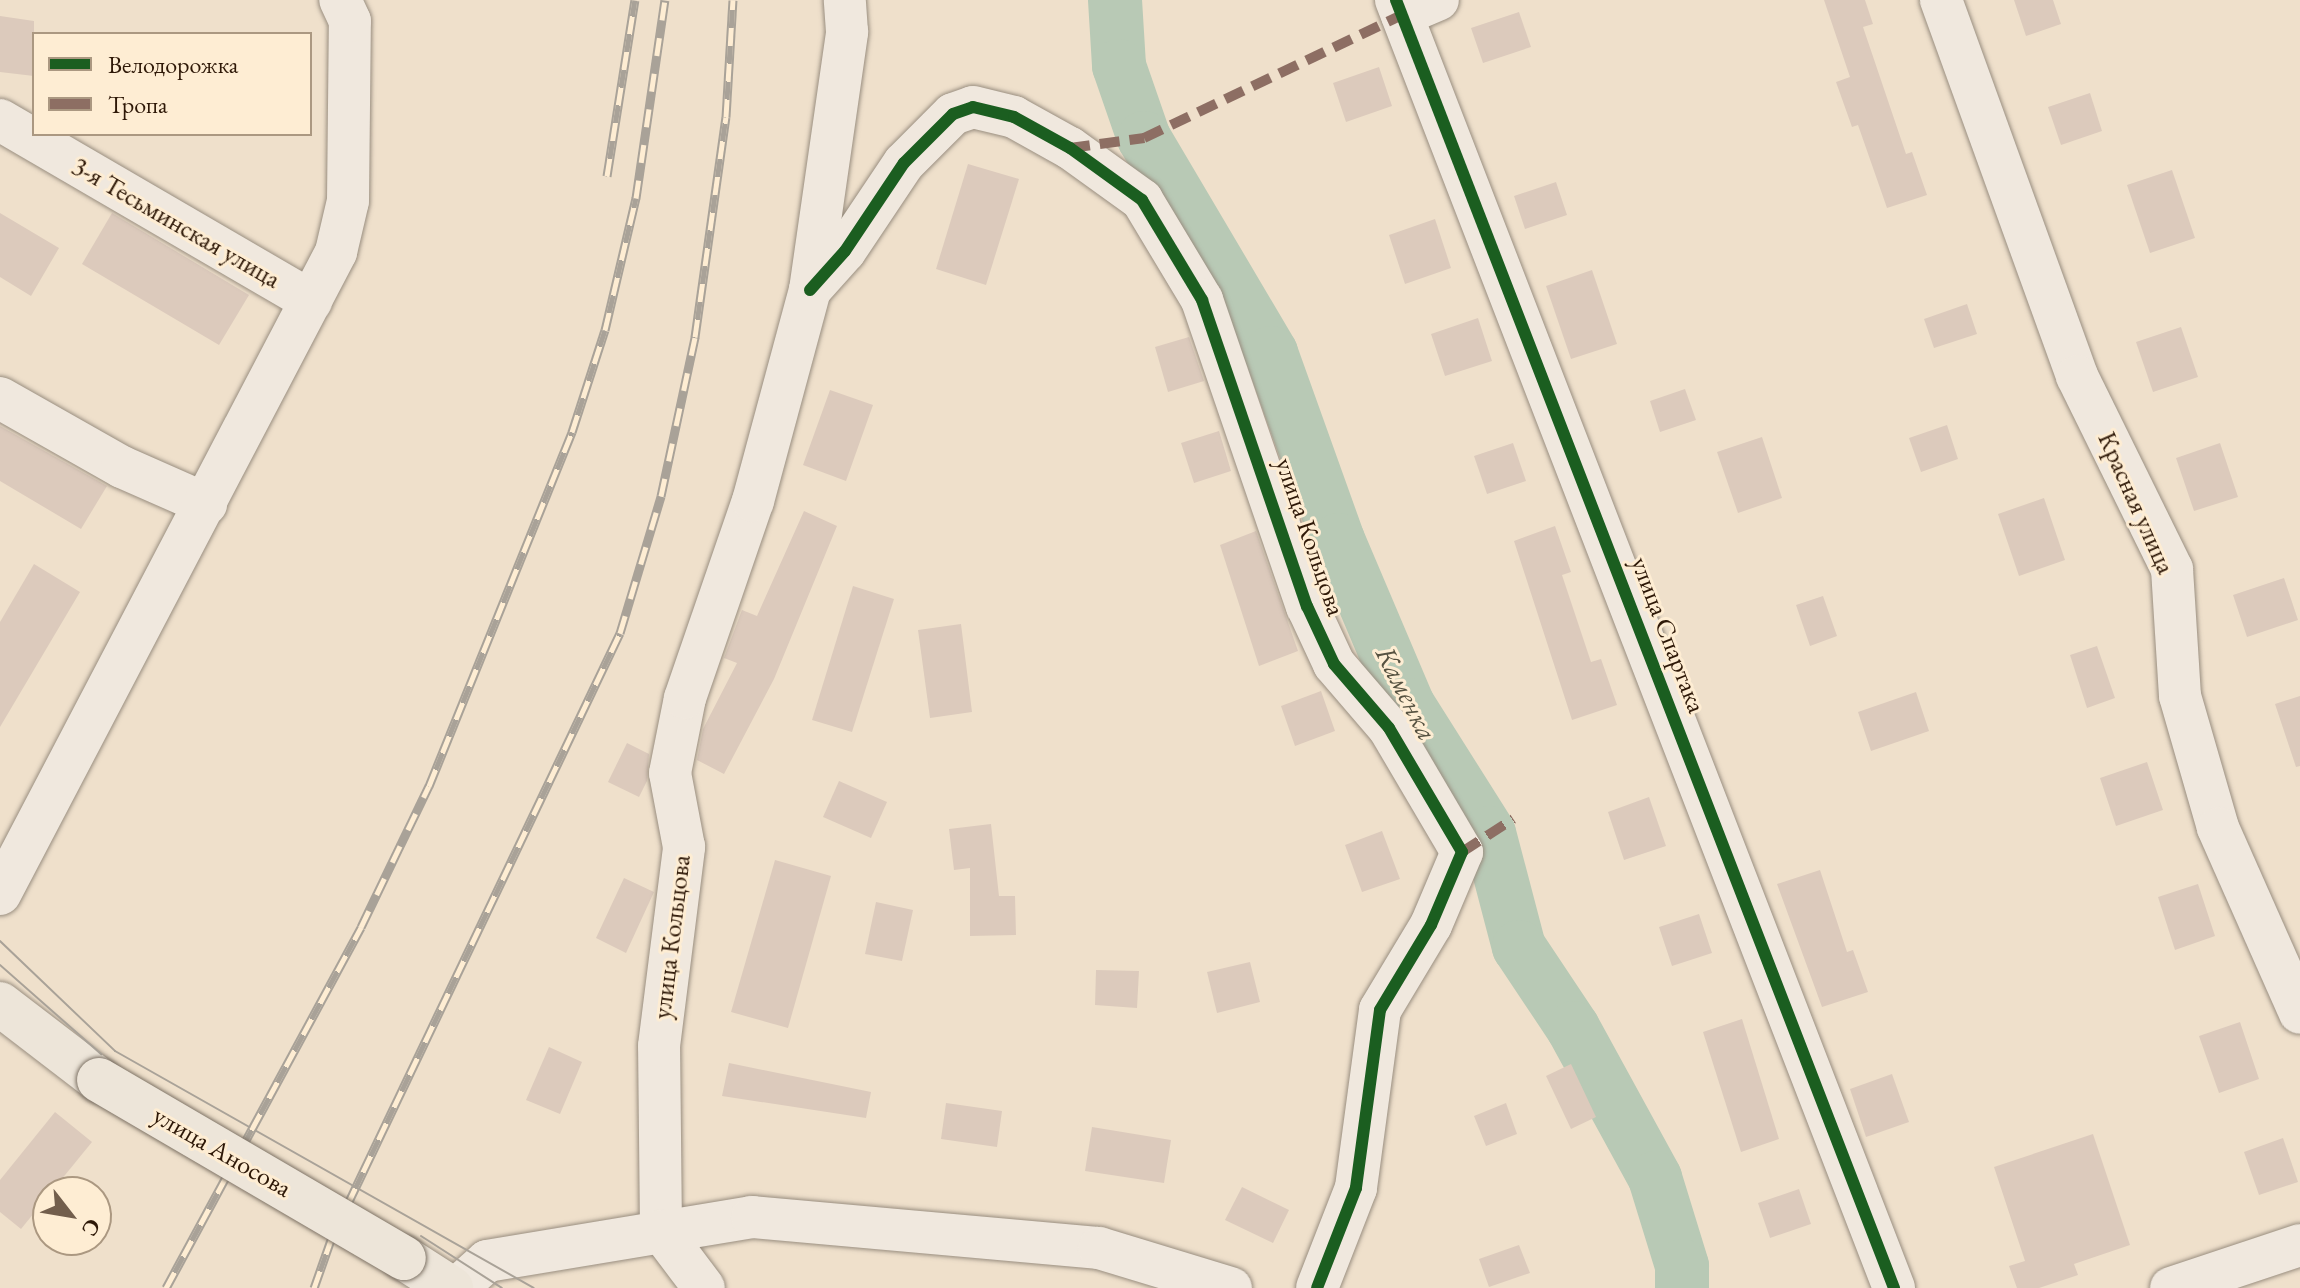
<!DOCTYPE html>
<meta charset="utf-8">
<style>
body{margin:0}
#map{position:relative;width:2300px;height:1288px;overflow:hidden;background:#efe0cb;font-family:"EB Garamond",serif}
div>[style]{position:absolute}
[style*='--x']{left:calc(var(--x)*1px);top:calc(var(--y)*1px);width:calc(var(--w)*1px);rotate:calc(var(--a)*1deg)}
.river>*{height:54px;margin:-27px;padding:0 27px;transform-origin:27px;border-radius:27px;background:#b8c9b5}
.building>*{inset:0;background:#dccabc}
.roads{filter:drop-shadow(0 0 2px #998e80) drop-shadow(0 0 2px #998e80)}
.minor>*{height:42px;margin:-21px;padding:0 21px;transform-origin:21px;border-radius:21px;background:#f0e8de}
.major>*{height:44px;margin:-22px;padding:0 22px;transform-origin:22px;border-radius:22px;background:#ede5d9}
.tram>*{height:2px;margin:-1px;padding:0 1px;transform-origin:1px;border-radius:1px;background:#a9a298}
.rail>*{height:9px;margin-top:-4.5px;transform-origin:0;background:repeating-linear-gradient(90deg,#feedd3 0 18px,#a9a298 0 36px);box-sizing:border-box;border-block:2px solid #a9a298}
.bridges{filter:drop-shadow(0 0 2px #7e7366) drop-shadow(0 0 2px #7e7366)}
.major-bridge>*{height:44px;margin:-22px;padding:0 22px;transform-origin:22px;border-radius:22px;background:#ede5d9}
.quiet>*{height:10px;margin-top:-5px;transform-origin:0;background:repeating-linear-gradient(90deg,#8d6e63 0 20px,transparent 0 30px)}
.cycleway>*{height:12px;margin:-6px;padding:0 6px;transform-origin:6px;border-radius:6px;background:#1b5e20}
span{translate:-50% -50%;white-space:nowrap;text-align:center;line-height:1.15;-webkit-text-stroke:6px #feedd3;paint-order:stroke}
.street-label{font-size:26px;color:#2e1807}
.water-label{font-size:28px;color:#565241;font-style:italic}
.legend{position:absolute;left:32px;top:32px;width:280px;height:104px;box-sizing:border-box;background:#feedd3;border:2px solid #ab9881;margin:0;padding:10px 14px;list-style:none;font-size:24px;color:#2e1807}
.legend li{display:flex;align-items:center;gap:16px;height:40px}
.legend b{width:40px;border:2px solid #ab9881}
.north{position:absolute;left:32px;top:1176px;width:80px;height:80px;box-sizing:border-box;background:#feedd3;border:2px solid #ab9881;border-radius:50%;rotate:121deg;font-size:22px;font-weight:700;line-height:32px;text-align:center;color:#2e1807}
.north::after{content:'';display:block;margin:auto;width:28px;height:36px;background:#725e4c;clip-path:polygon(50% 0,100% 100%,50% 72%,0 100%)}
</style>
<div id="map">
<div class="river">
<div style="--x:1115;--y:0;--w:66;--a:86.5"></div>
<div style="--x:1119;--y:66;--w:76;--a:70.9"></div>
<div style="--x:1144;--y:138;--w:250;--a:59.4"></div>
<div style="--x:1271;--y:353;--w:199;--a:70.3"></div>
<div style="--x:1338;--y:540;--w:179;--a:67"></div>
<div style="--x:1408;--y:705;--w:151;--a:57.7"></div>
<div style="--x:1489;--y:833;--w:118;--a:75.3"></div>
<div style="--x:1519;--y:947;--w:97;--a:56.3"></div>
<div style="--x:1573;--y:1028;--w:171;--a:61.3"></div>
<div style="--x:1655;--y:1178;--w:92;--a:72.9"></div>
<div style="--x:1682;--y:1266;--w:22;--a:90"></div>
</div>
<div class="building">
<div style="clip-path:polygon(1824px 0,1865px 0,1873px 24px,1863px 27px,1906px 154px,1912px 152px,1927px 195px,1887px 208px,1858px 125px,1852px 127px,1836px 82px,1850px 77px)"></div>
<div style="clip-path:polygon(2014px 0,2053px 0,2061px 24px,2026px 36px)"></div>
<div style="clip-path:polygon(1519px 12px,1531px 47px,1483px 63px,1471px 28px)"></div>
<div style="clip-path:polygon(0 16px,34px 21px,34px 76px,0 72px)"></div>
<div style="clip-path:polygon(1379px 67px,1392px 106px,1346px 122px,1333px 83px)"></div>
<div style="clip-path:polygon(2090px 93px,2102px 131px,2061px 145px,2048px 107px)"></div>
<div style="clip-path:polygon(968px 164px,1019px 179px,986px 285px,936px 269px)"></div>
<div style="clip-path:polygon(2172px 170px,2195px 238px,2150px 253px,2127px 185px)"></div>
<div style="clip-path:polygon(1556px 182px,1567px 215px,1525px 229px,1514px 196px)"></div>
<div style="clip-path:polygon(0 213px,59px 248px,31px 296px,0 277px)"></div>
<div style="clip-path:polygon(112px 213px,249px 295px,219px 345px,82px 264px)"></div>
<div style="clip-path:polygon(1435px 219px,1451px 268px,1405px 284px,1389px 235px)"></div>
<div style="clip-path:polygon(1592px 270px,1617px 344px,1571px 359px,1546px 286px)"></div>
<div style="clip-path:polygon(1967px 304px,1977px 334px,1934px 348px,1924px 319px)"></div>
<div style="clip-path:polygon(1478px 318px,1492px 361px,1445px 376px,1431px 334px)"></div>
<div style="clip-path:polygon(2181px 327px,2198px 377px,2153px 392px,2136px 342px)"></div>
<div style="clip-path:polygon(1189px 337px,1204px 381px,1168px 392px,1155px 347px)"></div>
<div style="clip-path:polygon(1685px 389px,1696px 420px,1660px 432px,1650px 401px)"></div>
<div style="clip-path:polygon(830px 390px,873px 405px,846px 481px,803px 465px)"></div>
<div style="clip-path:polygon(1947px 425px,1958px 459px,1921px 472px,1909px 438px)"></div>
<div style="clip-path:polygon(0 426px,107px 486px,81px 529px,0 481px)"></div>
<div style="clip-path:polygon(1219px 431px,1231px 471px,1194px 483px,1181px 443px)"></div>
<div style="clip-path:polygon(1762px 437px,1782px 498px,1738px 513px,1717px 452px)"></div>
<div style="clip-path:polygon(1513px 443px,1526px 481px,1487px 494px,1474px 456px)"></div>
<div style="clip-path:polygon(2220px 443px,2238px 497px,2194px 511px,2176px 458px)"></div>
<div style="clip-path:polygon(2044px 498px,2065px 560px,2019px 576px,1998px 514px)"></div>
<div style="clip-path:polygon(804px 511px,837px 526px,774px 679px,724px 774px,697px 760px,703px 729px,737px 663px,724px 658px,742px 610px,757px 616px)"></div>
<div style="clip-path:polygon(1555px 526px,1571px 572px,1562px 575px,1591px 662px,1601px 659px,1617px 705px,1572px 720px,1514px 541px)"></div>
<div style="clip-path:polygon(1256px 531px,1298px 651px,1259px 666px,1220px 545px)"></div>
<div style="clip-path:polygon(34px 564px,80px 592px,0 727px,0 622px)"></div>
<div style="clip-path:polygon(2284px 578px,2298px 620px,2247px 637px,2233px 595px)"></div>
<div style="clip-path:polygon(853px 586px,894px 599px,852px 732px,812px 720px)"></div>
<div style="clip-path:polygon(1823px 596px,1837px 636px,1810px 646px,1796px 605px)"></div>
<div style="clip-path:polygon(961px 624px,972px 712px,930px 718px,918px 630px)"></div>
<div style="clip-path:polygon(2097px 646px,2115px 698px,2087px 708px,2070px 655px)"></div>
<div style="clip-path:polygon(1321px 691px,1335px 731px,1295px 746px,1281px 706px)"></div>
<div style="clip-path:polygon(1916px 692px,1929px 731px,1871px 751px,1858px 712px)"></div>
<div style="clip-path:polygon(2300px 696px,2300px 766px,2296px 767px,2275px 704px)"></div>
<div style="clip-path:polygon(627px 743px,649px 754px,647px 781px,639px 797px,608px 782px)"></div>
<div style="clip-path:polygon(2147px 762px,2163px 810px,2116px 826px,2100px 778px)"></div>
<div style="clip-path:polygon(839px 781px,887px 802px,871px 838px,823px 817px)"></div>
<div style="clip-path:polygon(1649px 797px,1666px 846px,1624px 860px,1608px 812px)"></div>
<div style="clip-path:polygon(991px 824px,999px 896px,1015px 896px,1016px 935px,970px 936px,970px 868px,954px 870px,949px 829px)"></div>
<div style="clip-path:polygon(1382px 831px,1400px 879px,1362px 892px,1345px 845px)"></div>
<div style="clip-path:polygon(775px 860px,831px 876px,788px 1028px,731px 1012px)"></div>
<div style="clip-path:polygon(1820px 870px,1847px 952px,1853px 950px,1868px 992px,1822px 1007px,1777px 884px)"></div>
<div style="clip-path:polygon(624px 878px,654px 892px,626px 953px,596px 938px)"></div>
<div style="clip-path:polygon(2198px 884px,2215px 936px,2175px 950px,2158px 897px)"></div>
<div style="clip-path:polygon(876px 902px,913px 910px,902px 961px,865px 954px)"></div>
<div style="clip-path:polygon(1699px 914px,1712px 953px,1672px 966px,1659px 927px)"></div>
<div style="clip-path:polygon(1250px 962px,1260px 1002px,1217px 1013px,1207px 972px)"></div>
<div style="clip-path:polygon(1096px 970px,1139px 971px,1137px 1008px,1095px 1005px)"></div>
<div style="clip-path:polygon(1742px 1019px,1779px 1139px,1741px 1152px,1703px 1032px)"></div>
<div style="clip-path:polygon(2240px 1022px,2259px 1079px,2219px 1093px,2199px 1036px)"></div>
<div style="clip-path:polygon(549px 1047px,582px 1062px,560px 1114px,526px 1100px)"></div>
<div style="clip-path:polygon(729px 1063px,871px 1092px,866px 1118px,722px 1096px)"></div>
<div style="clip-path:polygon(1571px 1064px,1596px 1117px,1571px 1129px,1546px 1076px)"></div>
<div style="clip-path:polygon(1892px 1074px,1909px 1122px,1866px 1137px,1850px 1089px)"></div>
<div style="clip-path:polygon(946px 1103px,1002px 1111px,997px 1147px,941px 1139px)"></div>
<div style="clip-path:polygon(1506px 1103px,1517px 1134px,1486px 1146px,1474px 1116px)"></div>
<div style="clip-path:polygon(55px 1112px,92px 1142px,21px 1229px,0 1212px,0 1180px)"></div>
<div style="clip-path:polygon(1092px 1127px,1171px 1140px,1164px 1183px,1085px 1171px)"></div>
<div style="clip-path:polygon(2093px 1134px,2130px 1245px,2074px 1264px,2078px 1275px,2039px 1288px,2017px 1288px,2009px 1266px,2025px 1261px,1994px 1167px)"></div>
<div style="clip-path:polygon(2283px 1138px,2298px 1182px,2259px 1195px,2244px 1152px)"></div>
<div style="clip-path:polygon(1242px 1187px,1289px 1210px,1273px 1243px,1225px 1220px)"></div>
<div style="clip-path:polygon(1799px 1189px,1811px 1224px,1770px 1238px,1758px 1203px)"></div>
<div style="clip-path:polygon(1519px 1245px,1530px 1273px,1489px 1287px,1479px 1259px)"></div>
</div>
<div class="roads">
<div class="minor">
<div style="--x:1396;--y:0;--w:1381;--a:68.86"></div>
<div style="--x:1941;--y:0;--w:400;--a:70.1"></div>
<div style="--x:2077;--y:376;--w:215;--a:63.8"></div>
<div style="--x:2172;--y:569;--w:127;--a:86.4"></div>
<div style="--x:2180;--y:696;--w:137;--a:73.9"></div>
<div style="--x:2218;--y:828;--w:202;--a:66.1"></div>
<div style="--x:1402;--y:15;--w:39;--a:-23"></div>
<div style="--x:0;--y:120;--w:360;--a:30.2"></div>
<div style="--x:810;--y:290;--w:52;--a:-48.1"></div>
<div style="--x:845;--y:251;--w:106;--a:-56.2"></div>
<div style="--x:904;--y:163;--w:69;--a:-45"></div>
<div style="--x:953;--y:114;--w:21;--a:-19"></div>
<div style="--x:973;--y:107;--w:42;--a:13.7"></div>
<div style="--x:1014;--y:117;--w:64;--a:29"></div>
<div style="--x:1070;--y:148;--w:89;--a:35.8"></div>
<div style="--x:1142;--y:200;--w:117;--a:59"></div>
<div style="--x:1202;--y:300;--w:324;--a:71.1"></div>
<div style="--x:1307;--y:606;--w:64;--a:65"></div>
<div style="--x:1334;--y:664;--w:84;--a:49.3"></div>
<div style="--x:1389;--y:728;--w:144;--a:59.5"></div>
<div style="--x:1462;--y:852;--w:79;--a:113"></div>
<div style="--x:1431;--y:925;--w:99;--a:121"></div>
<div style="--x:1380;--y:1010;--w:180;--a:97.7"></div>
<div style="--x:1356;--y:1188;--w:107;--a:111.3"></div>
<div style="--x:0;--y:398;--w:140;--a:29.5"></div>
<div style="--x:122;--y:467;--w:92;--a:23.8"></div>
<div style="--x:0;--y:894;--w:725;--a:-62.37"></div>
<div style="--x:336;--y:252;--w:52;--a:-76.8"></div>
<div style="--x:348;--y:201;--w:180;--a:-89.4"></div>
<div style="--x:350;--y:21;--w:23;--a:-115"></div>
<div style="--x:661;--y:1231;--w:185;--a:-90.6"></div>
<div style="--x:659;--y:1046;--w:201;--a:-82.8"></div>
<div style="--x:684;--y:847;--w:75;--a:-100.7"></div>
<div style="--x:670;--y:773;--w:76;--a:-78.7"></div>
<div style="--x:685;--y:698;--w:208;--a:-71"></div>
<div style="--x:753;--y:501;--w:219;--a:-74.9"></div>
<div style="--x:810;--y:290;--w:261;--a:-81.8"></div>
<div style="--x:847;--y:32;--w:32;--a:-94"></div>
<div style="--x:661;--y:1231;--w:71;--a:53"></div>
<div style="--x:457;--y:1288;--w:40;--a:-42"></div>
<div style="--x:487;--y:1261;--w:269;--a:-9.4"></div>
<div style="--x:752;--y:1217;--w:348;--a:5.1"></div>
<div style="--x:1099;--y:1248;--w:138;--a:16.9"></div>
<div style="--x:2171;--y:1288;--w:136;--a:-18.4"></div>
</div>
<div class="major">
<div style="--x:0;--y:1004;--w:125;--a:37.5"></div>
<div style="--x:404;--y:1258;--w:56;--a:32.6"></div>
</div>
</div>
<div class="tram">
<div style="--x:0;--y:941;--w:159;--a:43.7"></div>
<div style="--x:115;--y:1051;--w:481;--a:29.5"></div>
<div style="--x:0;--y:965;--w:135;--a:41.4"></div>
<div style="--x:421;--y:1236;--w:96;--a:32.7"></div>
</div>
<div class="rail">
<div style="--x:607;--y:176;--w:178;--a:-81"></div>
<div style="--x:166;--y:1288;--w:410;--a:-61.6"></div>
<div style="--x:361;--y:927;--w:157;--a:-64.3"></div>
<div style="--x:429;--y:786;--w:382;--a:-68"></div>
<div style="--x:572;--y:432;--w:107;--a:-72.1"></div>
<div style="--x:605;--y:330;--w:136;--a:-76.8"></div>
<div style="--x:636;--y:198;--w:200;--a:-81.7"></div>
<div style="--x:314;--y:1288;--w:54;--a:-70.6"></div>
<div style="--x:332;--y:1237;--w:669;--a:-64.51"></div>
<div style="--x:620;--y:633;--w:143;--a:-73.3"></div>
<div style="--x:661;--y:496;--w:163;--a:-77.9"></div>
<div style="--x:695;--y:337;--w:222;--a:-82"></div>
<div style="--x:726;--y:117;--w:117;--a:-86.6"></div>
</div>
<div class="bridges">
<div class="major-bridge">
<div style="--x:99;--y:1080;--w:353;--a:30.3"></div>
</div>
</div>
<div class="quiet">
<div style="--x:1070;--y:148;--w:75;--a:-7.7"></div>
<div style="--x:1144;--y:138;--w:286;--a:-25.5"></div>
<div style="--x:1462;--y:852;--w:61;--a:-32.9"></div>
</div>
<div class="cycleway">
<div style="--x:1396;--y:0;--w:1381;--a:68.86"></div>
<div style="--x:810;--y:290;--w:52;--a:-48.1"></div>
<div style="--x:845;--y:251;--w:106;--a:-56.2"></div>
<div style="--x:904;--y:163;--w:69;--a:-45"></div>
<div style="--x:953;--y:114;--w:21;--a:-19"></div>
<div style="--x:973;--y:107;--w:42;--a:13.7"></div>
<div style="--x:1014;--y:117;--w:64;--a:29"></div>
<div style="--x:1070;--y:148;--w:89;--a:35.8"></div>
<div style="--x:1142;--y:200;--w:117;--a:59"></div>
<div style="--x:1202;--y:300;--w:324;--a:71.1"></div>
<div style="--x:1307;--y:606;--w:64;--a:65"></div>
<div style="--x:1334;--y:664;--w:84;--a:49.3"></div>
<div style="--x:1389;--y:728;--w:144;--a:59.5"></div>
<div style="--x:1462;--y:852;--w:79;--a:113"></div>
<div style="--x:1431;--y:925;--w:99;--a:121"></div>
<div style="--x:1380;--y:1010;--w:180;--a:97.7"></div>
<div style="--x:1356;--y:1188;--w:107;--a:111.3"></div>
</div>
<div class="street-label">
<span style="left:176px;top:223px;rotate:30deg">3-я Тесьминская улица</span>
<span style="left:2136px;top:503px;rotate:66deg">Красная улица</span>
<span style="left:1310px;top:537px;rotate:71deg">улица Кольцова</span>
<span style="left:1668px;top:635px;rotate:69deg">улица Спартака</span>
<span style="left:672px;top:937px;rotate:-83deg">улица Кольцова</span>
<span style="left:222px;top:1152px;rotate:30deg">улица Аносова</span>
</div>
<div class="water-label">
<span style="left:1407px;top:693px;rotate:63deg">Каменка</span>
</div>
<ul class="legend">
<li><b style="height:10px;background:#1b5e20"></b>Велодорожка</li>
<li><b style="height:10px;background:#8d6e63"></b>Тропа</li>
</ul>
<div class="north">С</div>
</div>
